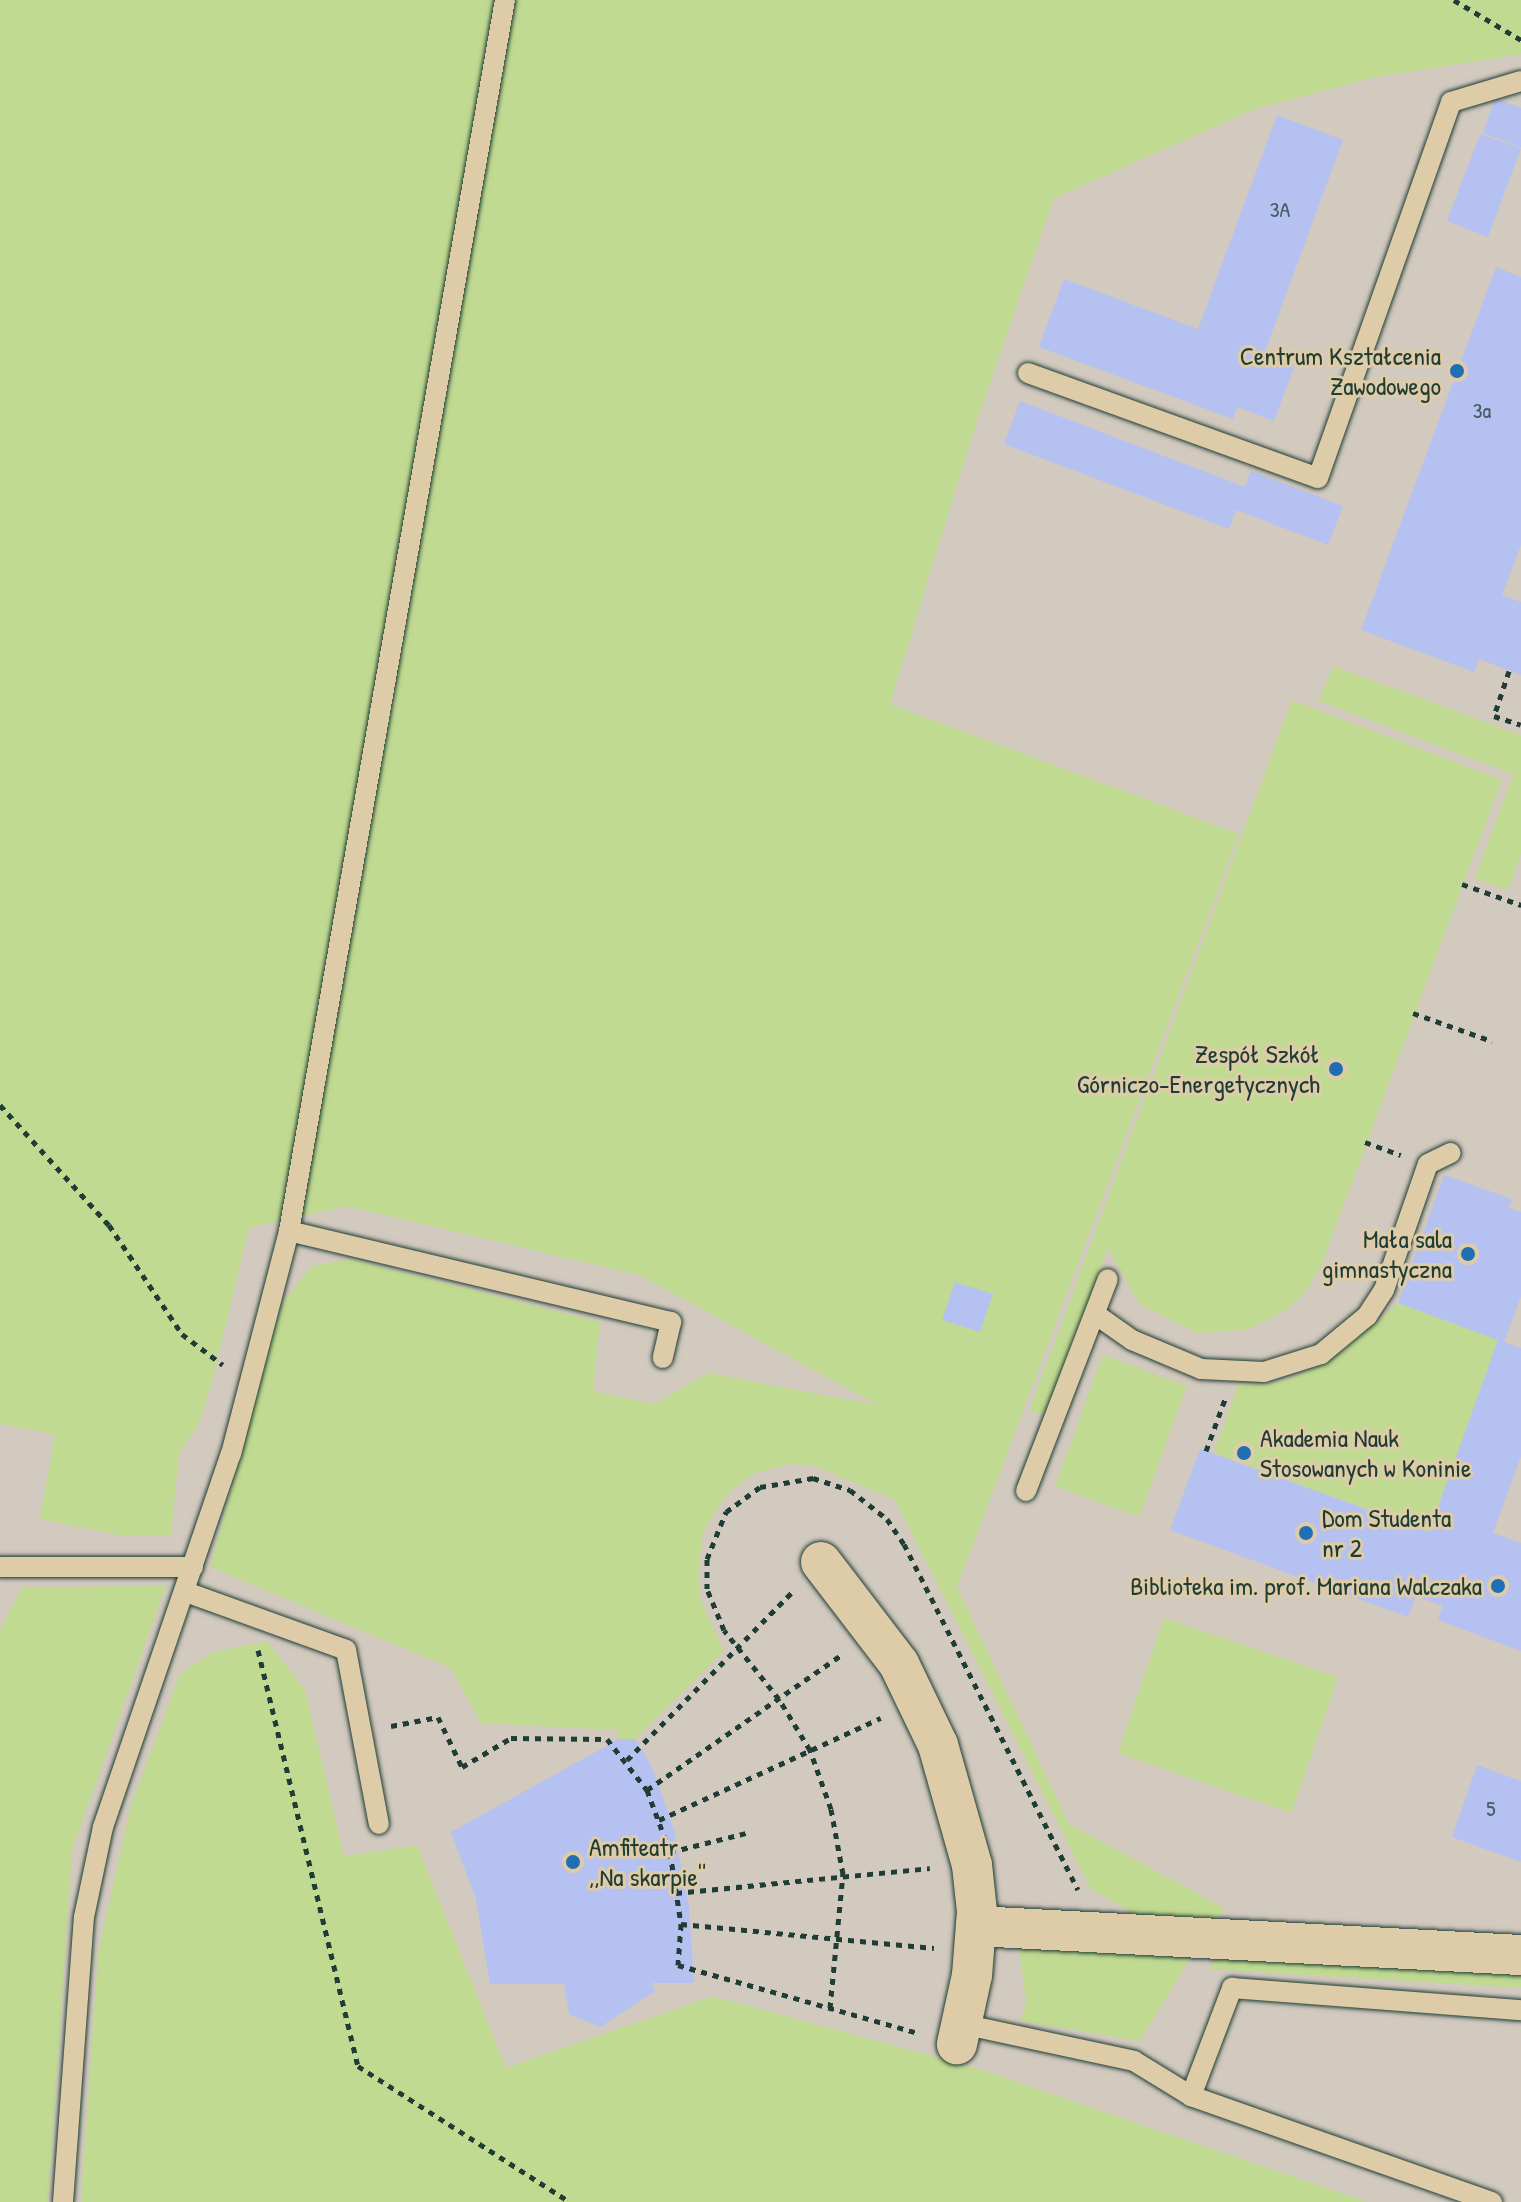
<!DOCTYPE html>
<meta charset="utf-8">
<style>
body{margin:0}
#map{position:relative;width:1521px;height:2202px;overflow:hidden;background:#d2c9bf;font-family:"Patrick Hand",sans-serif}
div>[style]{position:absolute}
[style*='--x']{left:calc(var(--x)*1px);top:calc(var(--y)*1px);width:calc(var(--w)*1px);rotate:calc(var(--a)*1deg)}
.green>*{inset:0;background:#c1da91}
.building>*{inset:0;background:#b5c1f1}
.path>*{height:5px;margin-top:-2.5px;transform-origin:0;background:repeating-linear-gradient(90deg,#1f3d34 0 6px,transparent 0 12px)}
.roads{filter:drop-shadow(0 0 2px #1f3d34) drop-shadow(0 0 2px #1f3d34)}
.lane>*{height:20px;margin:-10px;padding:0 10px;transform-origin:10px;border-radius:10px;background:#decca9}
.street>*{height:40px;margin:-20px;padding:0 20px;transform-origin:20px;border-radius:20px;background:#decca9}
.dots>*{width:22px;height:22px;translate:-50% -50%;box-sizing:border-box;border:4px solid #decca9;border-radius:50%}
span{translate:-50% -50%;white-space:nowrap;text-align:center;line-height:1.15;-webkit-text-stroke:6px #decca9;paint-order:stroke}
.number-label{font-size:22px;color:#445e63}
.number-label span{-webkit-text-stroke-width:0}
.poi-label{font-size:26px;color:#1f3d34}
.right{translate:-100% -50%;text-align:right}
.left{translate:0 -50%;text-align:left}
</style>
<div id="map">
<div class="green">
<div style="clip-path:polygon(0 0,1521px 0,1521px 54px,1376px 77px,1255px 109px,1054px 198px,978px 417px,890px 704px,1239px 834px,957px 1587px,1069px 1824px,1224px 1908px,1215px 1922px,1139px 1916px,1091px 1889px,895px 1500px,815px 1466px,792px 1464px,755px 1473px,728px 1493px,713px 1515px,703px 1533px,698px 1572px,701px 1601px,724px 1651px,635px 1739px,619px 1739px,617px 1730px,481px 1723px,451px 1668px,210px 1567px,282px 1302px,312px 1266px,350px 1259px,600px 1322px,593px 1391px,654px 1404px,708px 1373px,878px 1405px,639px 1275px,346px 1206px,249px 1228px,210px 1390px,198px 1426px,179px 1452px,171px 1535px,123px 1536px,40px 1519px,55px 1434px,0 1424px)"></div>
<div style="clip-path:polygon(1333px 666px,1521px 735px,1521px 853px,1508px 890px,1475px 879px,1513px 774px,1319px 701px)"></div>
<div style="clip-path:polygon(1292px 700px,1502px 780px,1322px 1263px,1308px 1289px,1287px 1310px,1246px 1330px,1198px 1333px,1140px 1305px,1108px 1248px,1045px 1415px,1029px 1411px)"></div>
<div style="clip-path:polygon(1398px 1303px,1498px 1340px,1429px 1532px,1214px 1453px,1238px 1385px,1278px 1382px,1310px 1370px,1338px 1354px)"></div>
<div style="clip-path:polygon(1103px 1355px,1187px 1386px,1139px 1517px,1055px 1486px)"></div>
<div style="clip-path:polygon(166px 1586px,72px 1850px,48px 2202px,0 2202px,0 1631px,22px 1587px)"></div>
<div style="clip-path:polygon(1164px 1618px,1338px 1677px,1291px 1813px,1118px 1753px)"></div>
<div style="clip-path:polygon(267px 1641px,305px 1690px,344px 1856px,417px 1845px,506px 2068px,713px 1996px,979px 2069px,1367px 2202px,81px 2202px,98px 1953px,131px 1805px,180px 1674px,213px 1652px)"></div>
<div style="clip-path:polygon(1019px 1948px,1193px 1953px,1140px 2041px,1021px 2021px,1026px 2001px)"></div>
<div style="clip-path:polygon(1217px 1956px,1521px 1974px,1521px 1988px,1209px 1969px)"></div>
</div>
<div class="building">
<div style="clip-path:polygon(1495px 98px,1521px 108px,1521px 148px,1483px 133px)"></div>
<div style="clip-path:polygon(1277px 115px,1343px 140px,1264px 354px,1295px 365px,1274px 421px,1237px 407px,1233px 419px,1039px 347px,1064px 279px,1198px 329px)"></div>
<div style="clip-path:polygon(1480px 134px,1521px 149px,1488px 237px,1447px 221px)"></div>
<div style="clip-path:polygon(1496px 267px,1521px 277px,1521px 545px,1502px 595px,1521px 602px,1521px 675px,1479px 659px,1474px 672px,1361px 630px)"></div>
<div style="clip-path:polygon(1020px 401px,1245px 487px,1251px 471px,1343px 506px,1328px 545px,1236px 510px,1229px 529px,1004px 444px)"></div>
<div style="clip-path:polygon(1444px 1175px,1512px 1199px,1509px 1208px,1521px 1212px,1521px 1296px,1504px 1342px,1521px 1348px,1521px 1456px,1493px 1533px,1521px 1543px,1521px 1651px,1438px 1620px,1443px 1606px,1416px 1596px,1408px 1617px,1170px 1530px,1200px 1449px,1429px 1532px,1498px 1340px,1398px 1303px)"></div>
<div style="clip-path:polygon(955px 1282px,993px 1294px,980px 1332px,942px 1320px)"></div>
<div style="clip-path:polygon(619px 1739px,635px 1739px,652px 1767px,674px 1830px,689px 1907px,694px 1983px,652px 1983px,655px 1991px,600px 2027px,569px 2014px,564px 1984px,490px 1984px,476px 1899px,451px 1832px)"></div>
<div style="clip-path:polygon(1477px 1765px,1521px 1781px,1521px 1862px,1452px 1837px)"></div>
</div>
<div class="path">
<div style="--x:1454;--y:0;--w:78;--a:30.8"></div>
<div style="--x:1509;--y:671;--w:47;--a:108.4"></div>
<div style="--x:1494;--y:716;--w:28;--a:18"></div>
<div style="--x:1462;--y:884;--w:63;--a:19.6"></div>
<div style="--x:1413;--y:1013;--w:84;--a:19.5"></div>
<div style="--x:0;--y:1105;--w:162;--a:47.8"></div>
<div style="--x:109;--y:1225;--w:131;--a:56.2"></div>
<div style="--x:182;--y:1334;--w:51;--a:37.1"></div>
<div style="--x:1365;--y:1142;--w:38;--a:20"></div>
<div style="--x:1206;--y:1451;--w:55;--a:-69.9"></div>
<div style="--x:258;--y:1650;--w:428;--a:76.5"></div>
<div style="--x:358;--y:2066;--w:252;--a:32.7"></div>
<div style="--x:391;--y:1726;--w:48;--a:-10.8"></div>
<div style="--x:438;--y:1717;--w:55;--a:64.4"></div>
<div style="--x:462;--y:1767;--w:57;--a:-30.6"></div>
<div style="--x:511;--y:1738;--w:96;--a:0.6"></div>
<div style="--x:607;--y:1739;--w:65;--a:51.9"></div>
<div style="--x:647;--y:1790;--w:66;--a:69.6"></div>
<div style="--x:670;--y:1852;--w:73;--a:81.3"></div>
<div style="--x:681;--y:1924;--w:41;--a:94.2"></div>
<div style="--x:678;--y:1965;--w:249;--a:15.8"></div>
<div style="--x:627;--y:1760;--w:235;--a:-45.5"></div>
<div style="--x:647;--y:1790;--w:235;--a:-34.8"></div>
<div style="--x:659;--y:1820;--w:244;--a:-24.7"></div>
<div style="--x:670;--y:1852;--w:78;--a:-14"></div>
<div style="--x:676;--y:1893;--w:255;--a:-5.6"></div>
<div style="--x:681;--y:1924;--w:254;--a:5.4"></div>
<div style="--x:830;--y:2008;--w:135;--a:-84.5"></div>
<div style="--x:843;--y:1874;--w:66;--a:-100.5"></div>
<div style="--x:831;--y:1809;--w:63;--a:-109.6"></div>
<div style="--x:810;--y:1750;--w:60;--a:-121.3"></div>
<div style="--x:779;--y:1699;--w:88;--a:-128.6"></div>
<div style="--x:724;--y:1630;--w:44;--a:-112.5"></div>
<div style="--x:707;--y:1589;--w:30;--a:-90"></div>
<div style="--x:707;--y:1559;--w:51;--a:-68"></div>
<div style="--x:726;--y:1512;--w:42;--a:-36.3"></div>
<div style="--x:760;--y:1487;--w:54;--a:-9.6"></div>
<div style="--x:813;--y:1478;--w:39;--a:18"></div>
<div style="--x:850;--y:1490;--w:47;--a:38.1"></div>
<div style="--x:887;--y:1519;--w:30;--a:56"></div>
<div style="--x:904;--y:1544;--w:387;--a:63.3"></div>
</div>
<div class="roads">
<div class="lane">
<div style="--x:1028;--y:373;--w:308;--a:19.9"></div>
<div style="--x:1318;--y:478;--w:399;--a:-70.5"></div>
<div style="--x:1451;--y:102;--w:73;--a:-16.7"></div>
<div style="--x:289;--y:1231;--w:393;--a:13.4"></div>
<div style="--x:671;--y:1322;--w:37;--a:103"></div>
<div style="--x:1095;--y:1314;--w:45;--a:35.1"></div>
<div style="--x:1132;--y:1340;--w:75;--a:22.8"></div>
<div style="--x:1201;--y:1369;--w:63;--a:2.7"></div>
<div style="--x:1264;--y:1372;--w:60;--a:-17.5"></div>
<div style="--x:1321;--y:1354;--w:60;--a:-39.6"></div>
<div style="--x:1367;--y:1316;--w:31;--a:-57"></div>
<div style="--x:1384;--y:1290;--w:133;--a:-70.8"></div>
<div style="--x:1428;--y:1164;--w:25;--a:-26"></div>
<div style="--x:1026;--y:1491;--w:227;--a:-68.9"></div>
<div style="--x:0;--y:1567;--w:193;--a:0"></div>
<div style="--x:186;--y:1592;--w:170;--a:19.9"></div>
<div style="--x:346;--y:1650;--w:177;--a:79.3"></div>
<div style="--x:962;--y:2024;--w:176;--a:12.1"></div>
<div style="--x:1134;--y:2061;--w:67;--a:31.6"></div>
<div style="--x:63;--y:2202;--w:286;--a:-85.8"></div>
<div style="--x:84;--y:1917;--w:92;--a:-78.1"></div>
<div style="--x:103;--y:1827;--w:394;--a:-71.1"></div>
<div style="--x:231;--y:1454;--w:230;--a:-75.4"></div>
<div style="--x:289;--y:1231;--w:1250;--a:-80.05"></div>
<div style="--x:1492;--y:2202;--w:319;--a:-160.6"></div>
<div style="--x:1191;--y:2096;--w:116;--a:-69.2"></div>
<div style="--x:1232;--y:1988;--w:290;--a:4.4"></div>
</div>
<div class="street">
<div style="--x:821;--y:1562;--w:128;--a:52.6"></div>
<div style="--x:899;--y:1664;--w:90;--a:64.3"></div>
<div style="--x:938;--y:1745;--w:125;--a:74.2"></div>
<div style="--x:972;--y:1865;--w:47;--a:83.9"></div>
<div style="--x:977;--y:1912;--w:63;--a:94.5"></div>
<div style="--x:972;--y:1975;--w:71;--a:102.3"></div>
<div style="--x:976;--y:1926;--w:546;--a:3.05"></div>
</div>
</div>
<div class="dots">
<div style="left:1457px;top:371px;background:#1f6fb2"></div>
<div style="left:1336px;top:1069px;background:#1f6fb2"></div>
<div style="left:1468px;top:1254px;background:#1f6fb2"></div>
<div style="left:1244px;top:1453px;background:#1f6fb2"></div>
<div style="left:1306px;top:1533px;background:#1f6fb2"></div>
<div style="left:1498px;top:1586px;background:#1f6fb2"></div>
<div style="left:573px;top:1862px;background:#1f6fb2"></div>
</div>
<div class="number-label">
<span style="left:1280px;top:210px">3A</span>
<span style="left:1482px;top:411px">3a</span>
<span style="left:1491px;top:1809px">5</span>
</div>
<div class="poi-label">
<span class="right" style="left:1441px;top:371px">Centrum Kształcenia<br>Zawodowego</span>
<span class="right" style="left:1320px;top:1069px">Zespół Szkół<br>Górniczo-Energetycznych</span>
<span class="right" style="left:1452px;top:1254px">Mała sala<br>gimnastyczna</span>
<span class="left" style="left:1260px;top:1453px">Akademia Nauk<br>Stosowanych w Koninie</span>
<span class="left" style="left:1322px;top:1533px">Dom Studenta<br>nr 2</span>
<span class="right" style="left:1482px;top:1586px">Biblioteka im. prof. Mariana Walczaka</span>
<span class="left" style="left:589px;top:1862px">Amfiteatr<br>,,Na skarpie''</span>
</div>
</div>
